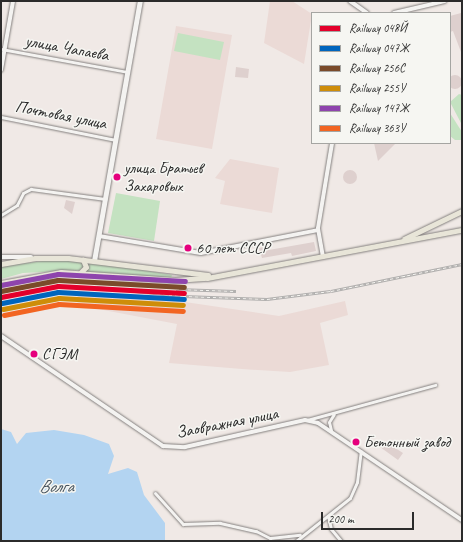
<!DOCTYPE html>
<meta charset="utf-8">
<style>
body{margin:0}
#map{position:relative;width:463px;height:542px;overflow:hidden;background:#f0e9e6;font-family:Caveat,sans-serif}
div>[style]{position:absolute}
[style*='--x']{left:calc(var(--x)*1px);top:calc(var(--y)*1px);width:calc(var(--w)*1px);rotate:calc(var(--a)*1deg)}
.built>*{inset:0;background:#ebdad6}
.green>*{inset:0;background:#c4e2c1}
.water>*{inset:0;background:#b3d4f1}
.building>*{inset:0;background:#ded0ce}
.round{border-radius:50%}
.roads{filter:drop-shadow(0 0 1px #84807f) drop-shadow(0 0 1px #84807f)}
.minor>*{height:3px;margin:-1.5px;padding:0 1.5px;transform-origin:1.5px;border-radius:1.5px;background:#f4f3f1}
.tertiary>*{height:4px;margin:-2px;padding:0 2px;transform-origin:2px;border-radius:2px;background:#f4f3f1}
.secondary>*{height:4.5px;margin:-2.25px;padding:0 2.25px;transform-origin:2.25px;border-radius:2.25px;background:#f4f3f1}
.trunk>*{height:5px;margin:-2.5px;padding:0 2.5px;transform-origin:2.5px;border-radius:2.5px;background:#e8e5d8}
.rail>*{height:2.5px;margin-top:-1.25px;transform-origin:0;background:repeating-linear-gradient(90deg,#f6f6f2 0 3px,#afaead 0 6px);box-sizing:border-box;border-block:1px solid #afaead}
.rail-1>*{height:5px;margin:-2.5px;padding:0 2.5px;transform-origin:2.5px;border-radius:2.5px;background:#e4002b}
.rail-2>*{height:5px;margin:-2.5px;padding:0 2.5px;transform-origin:2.5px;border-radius:2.5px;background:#0065bd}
.rail-3>*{height:5px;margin:-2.5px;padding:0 2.5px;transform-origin:2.5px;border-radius:2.5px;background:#7a4b2a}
.rail-4>*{height:5px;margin:-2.5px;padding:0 2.5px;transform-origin:2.5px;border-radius:2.5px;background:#ce8d09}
.rail-5>*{height:5px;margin:-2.5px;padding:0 2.5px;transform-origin:2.5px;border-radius:2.5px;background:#8e44ad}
.rail-6>*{height:5px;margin:-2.5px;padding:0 2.5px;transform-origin:2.5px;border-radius:2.5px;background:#f26522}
.dots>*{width:11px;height:11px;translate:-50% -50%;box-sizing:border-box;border:2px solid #f6f6f2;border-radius:50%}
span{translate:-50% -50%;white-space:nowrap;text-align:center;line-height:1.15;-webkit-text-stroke:3px #f6f6f2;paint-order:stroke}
.bus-label{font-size:16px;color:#2b2b2b}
.left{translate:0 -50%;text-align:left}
.street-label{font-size:17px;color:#2b2b2b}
.water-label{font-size:18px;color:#46535e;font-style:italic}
.frame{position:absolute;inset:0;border:2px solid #2b2b2b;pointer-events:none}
.legend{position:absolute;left:311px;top:12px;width:140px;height:132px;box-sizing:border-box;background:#f6f6f2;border:1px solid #a5a5a2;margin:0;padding:5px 7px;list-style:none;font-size:12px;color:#2b2b2b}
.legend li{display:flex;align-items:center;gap:8px;height:20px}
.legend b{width:20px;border:1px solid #a5a5a2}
.scale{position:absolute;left:321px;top:512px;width:93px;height:18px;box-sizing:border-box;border:2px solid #2b2b2b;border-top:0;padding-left:5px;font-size:12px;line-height:14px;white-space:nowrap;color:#2b2b2b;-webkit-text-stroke:3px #f6f6f2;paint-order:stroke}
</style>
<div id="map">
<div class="built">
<div style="clip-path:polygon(270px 1px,292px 1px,312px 14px,304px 64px,264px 43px)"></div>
<div style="clip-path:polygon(176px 26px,232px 35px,212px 149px,156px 139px)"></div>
<div style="clip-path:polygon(230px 159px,279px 168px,272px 213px,220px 204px,225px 181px,215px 178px)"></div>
<div style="clip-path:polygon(78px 293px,185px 302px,279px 316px,345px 301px,348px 315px,320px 323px,329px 365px,290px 372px,242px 369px,169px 363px,177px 324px,77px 305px)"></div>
</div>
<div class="green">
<div style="clip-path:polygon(178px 33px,224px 42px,220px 60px,174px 51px)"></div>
<div style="clip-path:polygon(459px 94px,462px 95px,462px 125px,450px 102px)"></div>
<div style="clip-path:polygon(450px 113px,462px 132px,461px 140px,455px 140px,450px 136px)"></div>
<div style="clip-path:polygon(116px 193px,160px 201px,154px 241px,108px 233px)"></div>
<div style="clip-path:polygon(59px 259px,81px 262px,84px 267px,80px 270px,23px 273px,1px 279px,1px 266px)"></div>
<div style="clip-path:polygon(89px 262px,132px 268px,172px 275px,171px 278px,84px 272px)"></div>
</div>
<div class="water">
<div style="clip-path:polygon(1px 429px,11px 432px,17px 444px,26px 433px,54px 430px,84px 435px,109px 444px,114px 456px,108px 474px,128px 468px,137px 472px,144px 495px,165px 523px,165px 541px,1px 541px)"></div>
</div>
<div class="building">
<div style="clip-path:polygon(461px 13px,462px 15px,461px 52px,453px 31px,450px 32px,450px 16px)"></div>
<div style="clip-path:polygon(236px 67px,249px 69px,248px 78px,235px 77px)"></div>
<div class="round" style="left:448px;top:75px;width:14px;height:14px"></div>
<div style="clip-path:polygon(374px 143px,396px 143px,378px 161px)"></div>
<div class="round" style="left:343px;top:170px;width:14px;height:14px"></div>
<div style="clip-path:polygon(66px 200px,75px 202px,72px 214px,64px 208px)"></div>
<div style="clip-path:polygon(314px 242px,316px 251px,292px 256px,291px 253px,262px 258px,259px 248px,263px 247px,263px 251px)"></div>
<div style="clip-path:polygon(384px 441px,403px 453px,398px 460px,380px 447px)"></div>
</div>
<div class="roads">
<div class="minor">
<div style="--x:1;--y:49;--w:128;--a:10.3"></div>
<div style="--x:1;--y:117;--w:117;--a:11.3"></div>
<div style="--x:1;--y:215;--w:19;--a:-32"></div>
<div style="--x:17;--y:205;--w:13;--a:-63"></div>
<div style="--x:23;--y:193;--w:9;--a:-27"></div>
<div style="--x:31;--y:189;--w:75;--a:7.7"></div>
<div style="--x:307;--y:420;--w:133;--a:-15.3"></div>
<div style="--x:331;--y:430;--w:8;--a:-104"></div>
<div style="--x:329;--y:422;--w:9;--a:-58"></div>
<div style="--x:155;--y:493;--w:42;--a:47.9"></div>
<div style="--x:183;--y:524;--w:37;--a:-2"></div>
<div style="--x:220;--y:523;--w:37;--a:13"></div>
<div style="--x:256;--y:531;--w:16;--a:27"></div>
<div style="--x:270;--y:538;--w:30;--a:-6"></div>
<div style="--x:328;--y:516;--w:13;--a:77"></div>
<div style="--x:331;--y:529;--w:16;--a:50"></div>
<div style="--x:296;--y:541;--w:69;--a:-38.5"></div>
<div style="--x:350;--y:498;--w:17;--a:-66"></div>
<div style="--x:357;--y:482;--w:31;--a:-83"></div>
</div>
<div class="tertiary">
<div style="--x:350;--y:1;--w:21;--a:35"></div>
<div style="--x:394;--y:13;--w:52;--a:-13.2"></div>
<div style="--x:1;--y:70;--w:70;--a:-80.1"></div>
<div style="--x:99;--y:236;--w:103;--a:9.5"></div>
<div style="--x:201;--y:253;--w:119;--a:-11.1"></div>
<div style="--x:323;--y:257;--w:29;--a:-100"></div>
<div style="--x:318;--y:228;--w:86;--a:-80.6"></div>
<div style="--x:1;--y:336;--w:196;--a:34.2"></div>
<div style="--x:163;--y:446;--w:22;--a:3"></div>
<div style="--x:185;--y:447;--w:123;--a:-12.7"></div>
<div style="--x:305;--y:420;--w:13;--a:13"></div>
<div style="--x:318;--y:423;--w:174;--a:34"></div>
</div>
<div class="secondary">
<div style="--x:1;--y:257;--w:30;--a:0"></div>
<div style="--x:94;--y:261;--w:264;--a:-80"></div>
</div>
<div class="trunk">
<div style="--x:404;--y:239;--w:64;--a:-25.8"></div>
<div style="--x:1;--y:264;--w:35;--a:-10"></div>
<div style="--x:35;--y:258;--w:33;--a:0"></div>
<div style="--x:68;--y:258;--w:141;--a:6.9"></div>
<div style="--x:80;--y:273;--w:8;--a:-45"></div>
<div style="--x:86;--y:267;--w:8;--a:-113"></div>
<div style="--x:1;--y:283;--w:61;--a:-10.4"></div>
<div style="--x:61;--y:272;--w:114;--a:4"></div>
<div style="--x:175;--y:280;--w:32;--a:-4"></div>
<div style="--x:207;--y:278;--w:259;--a:-10.7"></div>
</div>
</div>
<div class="rail">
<div style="--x:1;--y:284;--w:46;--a:-7.4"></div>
<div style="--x:47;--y:278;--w:58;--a:4.9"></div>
<div style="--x:97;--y:287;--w:86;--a:6"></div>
<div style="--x:183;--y:296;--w:84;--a:2"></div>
<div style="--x:267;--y:299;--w:64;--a:-7.1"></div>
<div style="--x:331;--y:291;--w:134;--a:-11.6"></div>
<div style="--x:176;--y:289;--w:60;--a:1.9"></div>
</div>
<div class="rail-1">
<div style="--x:1;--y:297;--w:58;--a:-10.9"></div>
<div style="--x:58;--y:286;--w:126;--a:3.2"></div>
</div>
<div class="rail-2">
<div style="--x:2;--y:303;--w:57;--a:-11.1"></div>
<div style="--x:58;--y:292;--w:126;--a:3.2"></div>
</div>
<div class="rail-3">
<div style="--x:1;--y:291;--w:58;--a:-10.9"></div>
<div style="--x:58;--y:280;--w:126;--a:3.2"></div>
</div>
<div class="rail-4">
<div style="--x:3;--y:309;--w:57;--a:-11.1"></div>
<div style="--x:59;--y:298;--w:124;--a:3.2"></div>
</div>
<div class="rail-5">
<div style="--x:1;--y:285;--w:58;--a:-10.9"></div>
<div style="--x:58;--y:274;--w:127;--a:3.2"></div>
</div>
<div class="rail-6">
<div style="--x:4;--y:315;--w:56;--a:-11.3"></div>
<div style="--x:59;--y:304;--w:124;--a:3.2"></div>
</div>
<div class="dots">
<div style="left:117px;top:177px;background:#e5007d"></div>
<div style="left:188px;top:248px;background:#e5007d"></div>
<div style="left:34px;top:354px;background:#e5007d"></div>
<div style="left:356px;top:442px;background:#e5007d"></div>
</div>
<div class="bus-label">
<span class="left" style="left:124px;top:177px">улица Братьев<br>Захаровых</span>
<span class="left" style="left:196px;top:248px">60 лет СССР</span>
<span class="left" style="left:42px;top:354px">СГЭМ</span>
<span class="left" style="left:364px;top:442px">Бетонный завод</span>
</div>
<div class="street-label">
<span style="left:67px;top:48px;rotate:10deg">улица Чапаева</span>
<span style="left:61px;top:115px;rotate:11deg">Почтовая улица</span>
<span style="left:227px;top:423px;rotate:-11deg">Заовражная улица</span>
</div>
<div class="water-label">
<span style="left:56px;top:486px">Волга</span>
</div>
<div class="frame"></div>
<ul class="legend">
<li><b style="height:5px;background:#e4002b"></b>Railway 048Й</li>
<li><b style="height:5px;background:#0065bd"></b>Railway 047Ж</li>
<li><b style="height:5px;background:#7a4b2a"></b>Railway 256С</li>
<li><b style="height:5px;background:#ce8d09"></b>Railway 255У</li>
<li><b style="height:5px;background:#8e44ad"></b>Railway 147Ж</li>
<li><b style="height:5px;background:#f26522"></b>Railway 363У</li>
</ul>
<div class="scale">200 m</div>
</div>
